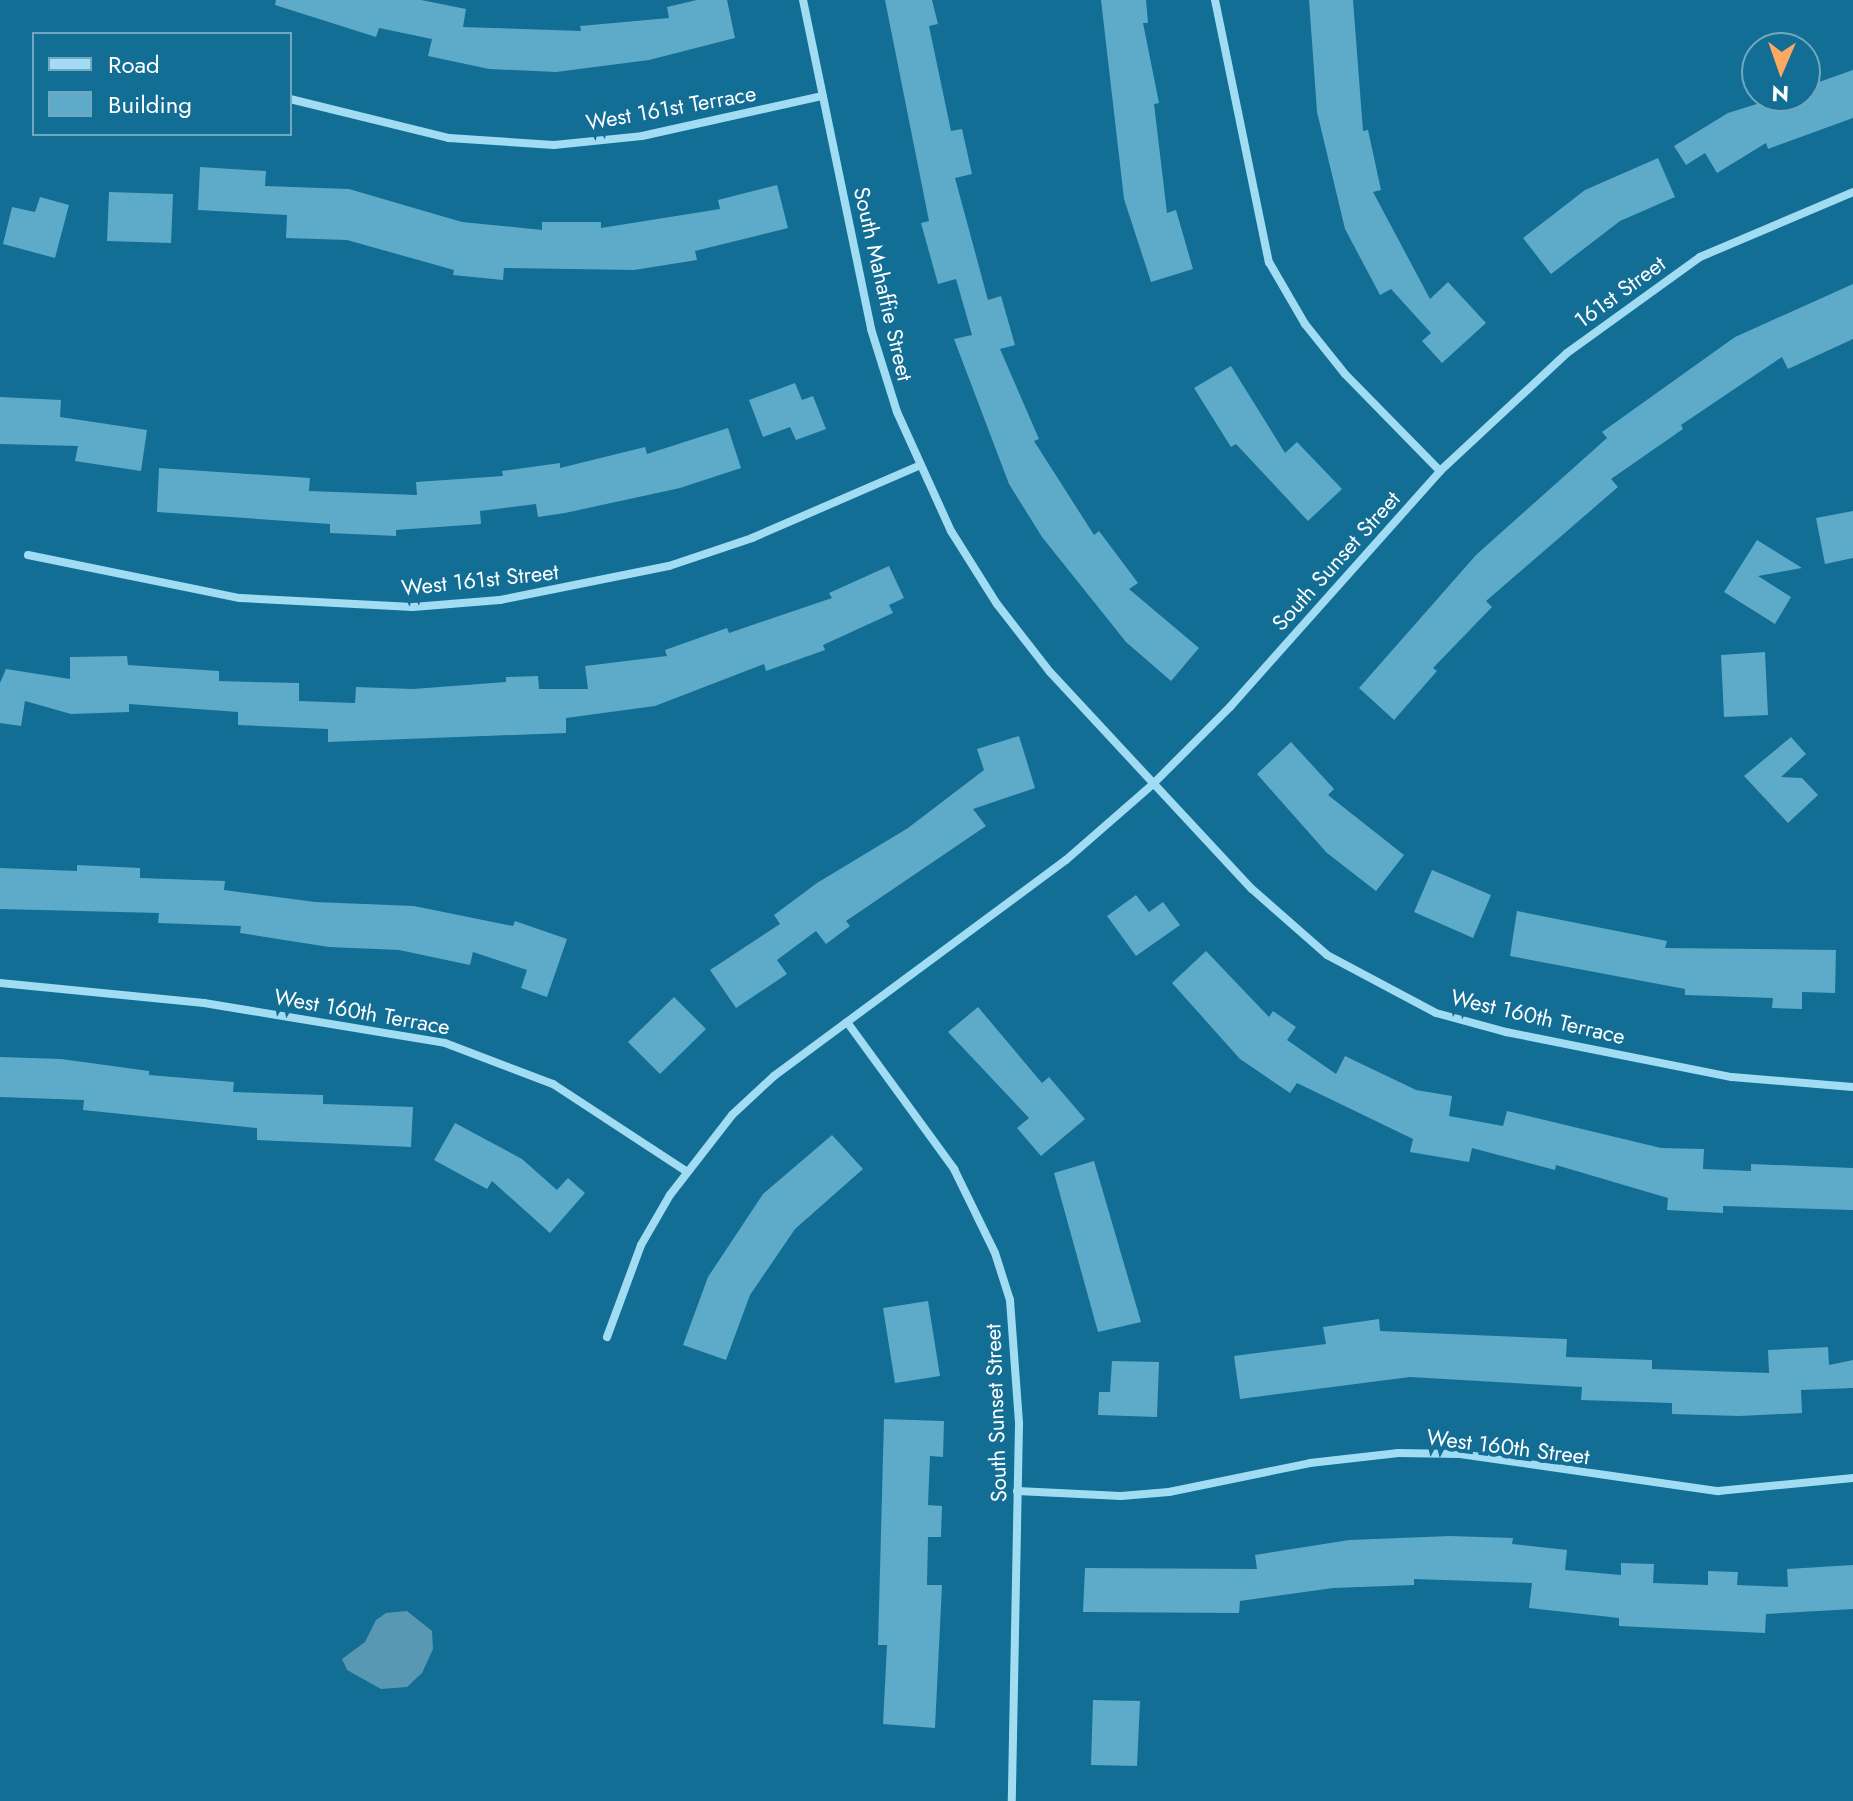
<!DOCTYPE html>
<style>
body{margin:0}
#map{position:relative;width:1853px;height:1801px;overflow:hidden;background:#126e95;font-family:Jost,sans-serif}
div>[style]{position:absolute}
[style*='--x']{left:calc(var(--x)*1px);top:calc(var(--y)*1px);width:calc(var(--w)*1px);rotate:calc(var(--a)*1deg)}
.water>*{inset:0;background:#5898b3}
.building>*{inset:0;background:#5eaac9}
.minor>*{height:8px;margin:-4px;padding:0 4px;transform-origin:4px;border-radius:4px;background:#a1dcf3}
span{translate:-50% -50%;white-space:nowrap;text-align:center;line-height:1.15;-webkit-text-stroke:8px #126e95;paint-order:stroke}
.street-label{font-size:22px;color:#fff}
.legend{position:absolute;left:32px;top:32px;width:260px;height:104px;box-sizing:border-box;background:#126e95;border:2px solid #71a8bf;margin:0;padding:10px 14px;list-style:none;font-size:24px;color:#fff}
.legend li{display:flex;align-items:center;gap:16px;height:40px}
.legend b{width:40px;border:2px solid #71a8bf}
.north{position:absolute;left:1741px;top:32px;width:80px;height:80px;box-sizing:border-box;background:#126e95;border:2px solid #71a8bf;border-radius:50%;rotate:182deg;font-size:22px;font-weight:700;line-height:32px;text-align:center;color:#fff}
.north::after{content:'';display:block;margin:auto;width:28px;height:36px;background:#ffa862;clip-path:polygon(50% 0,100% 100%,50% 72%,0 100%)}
</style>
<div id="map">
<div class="water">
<div style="clip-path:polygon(407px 1611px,432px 1631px,433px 1649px,422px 1673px,407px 1687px,381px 1689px,347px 1670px,342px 1659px,365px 1642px,376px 1620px,386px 1613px)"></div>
</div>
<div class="building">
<div style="clip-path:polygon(276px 0,421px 0,466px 9px,463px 27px,581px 31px,580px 26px,669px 18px,667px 7px,697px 0,727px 0,735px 38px,649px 60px,556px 72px,489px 69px,428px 56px,432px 39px,379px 28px,376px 37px,275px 5px)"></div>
<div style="clip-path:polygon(885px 0,932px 0,938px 24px,929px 26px,951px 131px,962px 129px,972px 174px,955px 178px,988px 300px,1001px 296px,1015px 345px,1000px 349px,1039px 439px,1034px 441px,1094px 535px,1099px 531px,1138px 583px,1129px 589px,1199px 648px,1171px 681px,1126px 642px,1042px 537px,1009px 484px,954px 339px,972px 335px,956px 279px,938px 284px,921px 223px,929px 221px)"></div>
<div style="clip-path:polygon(1101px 0,1146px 0,1148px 23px,1143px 23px,1159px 103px,1154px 104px,1167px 213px,1176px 210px,1193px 269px,1151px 282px,1124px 199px)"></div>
<div style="clip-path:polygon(1309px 0,1353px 0,1363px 131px,1368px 130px,1381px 190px,1373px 192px,1430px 299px,1448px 282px,1486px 323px,1442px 363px,1422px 341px,1431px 333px,1391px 289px,1380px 295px,1345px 229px,1317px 112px)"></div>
<div style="clip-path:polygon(1853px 70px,1853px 118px,1768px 149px,1766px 143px,1717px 173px,1705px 153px,1686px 165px,1674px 146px,1728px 113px,1782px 96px,1805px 96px,1805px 87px)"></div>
<div style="clip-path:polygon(1658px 158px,1675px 197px,1620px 221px,1551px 274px,1523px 238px,1585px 190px)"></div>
<div style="clip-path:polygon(200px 167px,266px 171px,265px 186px,349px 189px,462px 222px,542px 230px,542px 222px,601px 222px,601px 228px,720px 209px,718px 200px,777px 185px,788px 228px,695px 251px,697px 260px,634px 270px,504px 268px,503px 280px,453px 275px,454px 270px,347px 240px,286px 238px,287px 215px,198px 210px)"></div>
<div style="clip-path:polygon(109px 192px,173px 194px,171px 243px,107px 241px)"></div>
<div style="clip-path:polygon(40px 197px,69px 205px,55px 258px,3px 244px,12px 207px,35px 212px)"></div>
<div style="clip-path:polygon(1853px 284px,1853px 339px,1788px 369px,1782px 357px,1681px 425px,1683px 429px,1611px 479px,1618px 487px,1486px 601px,1492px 607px,1433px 668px,1437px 671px,1394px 720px,1359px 688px,1476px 555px,1607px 438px,1602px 432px,1735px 337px)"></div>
<div style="clip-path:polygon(1231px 366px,1285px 453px,1297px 442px,1342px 489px,1308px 521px,1236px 444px,1231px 447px,1194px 388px)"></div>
<div style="clip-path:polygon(795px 383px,802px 400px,813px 396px,826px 429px,796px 440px,790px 427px,763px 437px,749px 400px)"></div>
<div style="clip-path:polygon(0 397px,61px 400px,60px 417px,147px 430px,141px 471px,75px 461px,78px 446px,0 444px)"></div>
<div style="clip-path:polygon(728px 428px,741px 468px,680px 488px,565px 513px,538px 517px,536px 504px,480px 511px,481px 524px,396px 530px,396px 536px,330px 533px,330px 524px,157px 512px,159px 468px,310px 478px,309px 491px,417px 495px,416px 482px,503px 476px,502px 471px,560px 463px,560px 468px,645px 447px,647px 454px)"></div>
<div style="clip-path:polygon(1853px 511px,1853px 558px,1825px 564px,1816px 518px)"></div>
<div style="clip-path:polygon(1757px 540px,1802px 568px,1758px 576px,1791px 597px,1775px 624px,1724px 592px)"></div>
<div style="clip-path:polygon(889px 566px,904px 598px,889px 605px,893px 613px,823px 645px,825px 650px,766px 671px,764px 664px,655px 706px,566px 718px,566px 733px,328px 742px,328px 729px,238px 725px,238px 712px,129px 704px,129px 712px,71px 714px,25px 701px,21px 726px,0 723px,0 683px,6px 669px,70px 679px,70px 657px,127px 656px,128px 665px,219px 671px,219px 681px,299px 683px,299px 701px,355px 703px,356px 687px,413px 689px,506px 682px,506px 677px,538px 676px,539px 689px,588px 689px,585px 666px,667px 656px,665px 650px,727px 628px,729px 633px,832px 598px,829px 593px)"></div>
<div style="clip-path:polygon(1765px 652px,1768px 715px,1724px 717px,1721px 655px)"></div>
<div style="clip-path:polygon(1019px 736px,1035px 788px,973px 809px,986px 826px,846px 921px,850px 926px,826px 944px,816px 931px,777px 960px,787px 974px,736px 1008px,710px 970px,780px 924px,774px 915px,817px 883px,908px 828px,984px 770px,977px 749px)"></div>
<div style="clip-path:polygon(1791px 737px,1806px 754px,1781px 777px,1802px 778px,1818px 795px,1788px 823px,1744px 776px)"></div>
<div style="clip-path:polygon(1291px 742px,1334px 789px,1328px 795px,1404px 855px,1376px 891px,1327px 853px,1257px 774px)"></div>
<div style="clip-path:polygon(77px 865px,140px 868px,140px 878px,225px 881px,224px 890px,315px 902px,414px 906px,513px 926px,515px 921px,567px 939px,547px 997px,521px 988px,527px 970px,473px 952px,470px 965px,399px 950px,329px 947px,240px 933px,241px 926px,158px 923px,159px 913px,0 909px,0 868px,77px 871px)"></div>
<div style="clip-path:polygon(1432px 870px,1491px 895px,1473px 938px,1414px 912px)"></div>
<div style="clip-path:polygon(1136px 895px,1149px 912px,1163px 902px,1180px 925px,1136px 956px,1107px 916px)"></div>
<div style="clip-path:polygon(1517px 911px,1667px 941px,1665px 948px,1836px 950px,1835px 993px,1802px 992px,1802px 1009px,1772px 1008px,1773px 998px,1685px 995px,1685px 989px,1510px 956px)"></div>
<div style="clip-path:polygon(1206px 951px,1269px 1017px,1273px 1011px,1296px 1027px,1287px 1040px,1336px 1074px,1345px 1056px,1416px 1090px,1452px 1096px,1449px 1116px,1503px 1126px,1507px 1111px,1661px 1148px,1704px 1149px,1703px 1169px,1751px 1171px,1751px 1164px,1853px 1168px,1853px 1210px,1723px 1206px,1723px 1213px,1667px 1210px,1668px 1198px,1556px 1165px,1555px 1170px,1472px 1148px,1469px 1162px,1410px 1152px,1413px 1139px,1297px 1083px,1290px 1093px,1240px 1059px,1172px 983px)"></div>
<div style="clip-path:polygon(674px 997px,706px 1029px,660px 1074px,628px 1042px)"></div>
<div style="clip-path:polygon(978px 1007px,1042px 1083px,1049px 1077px,1085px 1119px,1041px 1156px,1017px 1128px,1029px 1118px,948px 1032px)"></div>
<div style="clip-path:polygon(0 1057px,61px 1059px,149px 1071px,149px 1075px,234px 1082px,233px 1092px,323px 1095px,323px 1104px,413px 1107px,411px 1147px,257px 1140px,257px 1128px,83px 1110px,84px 1100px,0 1097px)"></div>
<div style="clip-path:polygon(455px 1123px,522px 1159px,557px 1190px,568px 1178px,585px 1193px,550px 1233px,492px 1181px,487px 1189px,434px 1160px)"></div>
<div style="clip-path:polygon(832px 1135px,863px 1169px,795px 1229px,750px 1295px,726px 1360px,683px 1345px,708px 1277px,763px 1194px)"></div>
<div style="clip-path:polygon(1094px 1161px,1141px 1322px,1098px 1332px,1054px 1173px)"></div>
<div style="clip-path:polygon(928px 1301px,940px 1376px,895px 1383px,883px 1308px)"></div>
<div style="clip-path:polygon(1379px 1319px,1380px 1331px,1567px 1339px,1566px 1357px,1652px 1360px,1652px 1369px,1769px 1373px,1768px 1350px,1828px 1347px,1829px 1365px,1853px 1360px,1853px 1388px,1801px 1390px,1802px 1413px,1739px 1416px,1672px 1414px,1672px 1403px,1581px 1400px,1582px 1387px,1410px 1377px,1240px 1399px,1234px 1356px,1326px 1344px,1323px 1327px)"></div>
<div style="clip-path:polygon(1112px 1361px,1159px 1362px,1157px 1417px,1098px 1415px,1099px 1392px,1110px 1392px)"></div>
<div style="clip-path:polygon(884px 1419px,944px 1421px,943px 1457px,930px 1456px,928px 1505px,942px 1506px,941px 1537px,928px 1537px,927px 1585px,942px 1585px,935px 1728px,883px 1724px,887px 1645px,878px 1645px)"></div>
<div style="clip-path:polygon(1450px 1536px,1513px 1538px,1512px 1544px,1567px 1550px,1565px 1570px,1621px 1575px,1621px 1563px,1654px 1564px,1653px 1583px,1708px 1585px,1708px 1571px,1738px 1572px,1737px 1585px,1788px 1587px,1787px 1569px,1853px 1565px,1853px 1609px,1766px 1614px,1765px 1633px,1619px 1626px,1619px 1618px,1529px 1608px,1532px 1583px,1414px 1579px,1414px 1585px,1333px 1588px,1240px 1601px,1239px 1613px,1083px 1612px,1085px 1568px,1257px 1569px,1255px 1555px,1349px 1540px)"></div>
<div style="clip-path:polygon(1093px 1700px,1140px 1701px,1137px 1766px,1091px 1765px)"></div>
</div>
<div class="minor">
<div style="--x:803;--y:0;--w:336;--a:78.3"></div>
<div style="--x:871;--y:329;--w:87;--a:72.6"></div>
<div style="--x:897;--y:412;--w:131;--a:65.6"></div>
<div style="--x:951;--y:531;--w:86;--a:57.8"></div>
<div style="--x:997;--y:604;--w:86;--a:52.1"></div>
<div style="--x:1050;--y:672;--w:296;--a:47.1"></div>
<div style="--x:1252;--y:889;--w:100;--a:41.3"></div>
<div style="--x:1327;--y:955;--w:123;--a:28"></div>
<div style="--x:1436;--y:1013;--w:73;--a:15.2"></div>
<div style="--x:1506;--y:1032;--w:230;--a:11.3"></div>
<div style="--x:1732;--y:1077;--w:121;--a:4.7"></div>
<div style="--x:1215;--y:0;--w:268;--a:78.4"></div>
<div style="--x:1269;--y:262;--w:72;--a:59.9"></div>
<div style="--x:1305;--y:324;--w:64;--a:51.3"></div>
<div style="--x:1345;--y:374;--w:136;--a:45.6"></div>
<div style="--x:290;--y:99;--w:164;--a:13.8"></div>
<div style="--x:449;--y:138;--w:105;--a:3.8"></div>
<div style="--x:554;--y:145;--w:88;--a:-5.8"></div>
<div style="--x:642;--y:136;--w:185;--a:-12.5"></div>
<div style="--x:28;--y:555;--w:216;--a:11.5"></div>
<div style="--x:240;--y:598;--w:173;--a:3"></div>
<div style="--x:413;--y:607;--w:87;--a:-4.6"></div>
<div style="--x:500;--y:600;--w:172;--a:-11.4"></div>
<div style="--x:669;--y:566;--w:88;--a:-18.6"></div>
<div style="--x:752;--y:538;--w:181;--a:-23.4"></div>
<div style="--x:0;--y:983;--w:205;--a:5.6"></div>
<div style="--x:204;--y:1003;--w:244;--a:9.4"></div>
<div style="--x:445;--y:1043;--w:116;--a:20.8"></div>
<div style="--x:553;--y:1084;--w:159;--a:33.2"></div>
<div style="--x:847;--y:1022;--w:182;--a:53.9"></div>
<div style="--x:954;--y:1169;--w:93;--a:64"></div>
<div style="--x:995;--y:1253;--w:49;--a:72.3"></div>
<div style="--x:1010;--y:1300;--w:124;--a:85.8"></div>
<div style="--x:1019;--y:1424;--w:377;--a:91.1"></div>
<div style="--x:607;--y:1337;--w:98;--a:-69.7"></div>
<div style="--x:641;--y:1245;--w:58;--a:-59.9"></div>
<div style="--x:670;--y:1195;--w:101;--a:-52.2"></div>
<div style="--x:732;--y:1115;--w:57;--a:-42.9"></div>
<div style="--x:774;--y:1076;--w:363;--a:-36.5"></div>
<div style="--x:1066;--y:860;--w:116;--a:-41.1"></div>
<div style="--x:1153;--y:784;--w:109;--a:-45"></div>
<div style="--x:1230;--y:707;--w:316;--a:-48.3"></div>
<div style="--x:1440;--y:471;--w:173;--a:-42.9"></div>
<div style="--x:1567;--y:353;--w:164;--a:-35.8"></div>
<div style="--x:1700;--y:257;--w:166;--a:-23"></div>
<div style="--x:1017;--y:1491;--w:104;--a:2.8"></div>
<div style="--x:1121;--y:1496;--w:48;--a:-4.8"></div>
<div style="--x:1169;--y:1492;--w:144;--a:-11.6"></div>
<div style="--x:1310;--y:1463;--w:89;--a:-6.5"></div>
<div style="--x:1398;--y:1453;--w:62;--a:0.9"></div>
<div style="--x:1460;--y:1454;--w:261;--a:8.2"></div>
<div style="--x:1718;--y:1491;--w:136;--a:-5.5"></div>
</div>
<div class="street-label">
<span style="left:671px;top:108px;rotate:-10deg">West 161st Terrace</span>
<span style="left:883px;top:284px;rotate:77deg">South Mahaffie Street</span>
<span style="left:1620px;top:292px;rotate:-36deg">161st Street</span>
<span style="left:1336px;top:561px;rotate:-48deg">South Sunset Street</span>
<span style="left:480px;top:580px;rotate:-6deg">West 161st Street</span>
<span style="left:362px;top:1012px;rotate:10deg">West 160th Terrace</span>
<span style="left:1538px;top:1017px;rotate:13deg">West 160th Terrace</span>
<span style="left:996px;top:1413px;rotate:-92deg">South Sunset Street</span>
<span style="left:1508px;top:1447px;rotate:7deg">West 160th Street</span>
</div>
<ul class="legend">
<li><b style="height:10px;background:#a1dcf3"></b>Road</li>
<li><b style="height:22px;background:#5eaac9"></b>Building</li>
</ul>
<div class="north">N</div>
</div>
